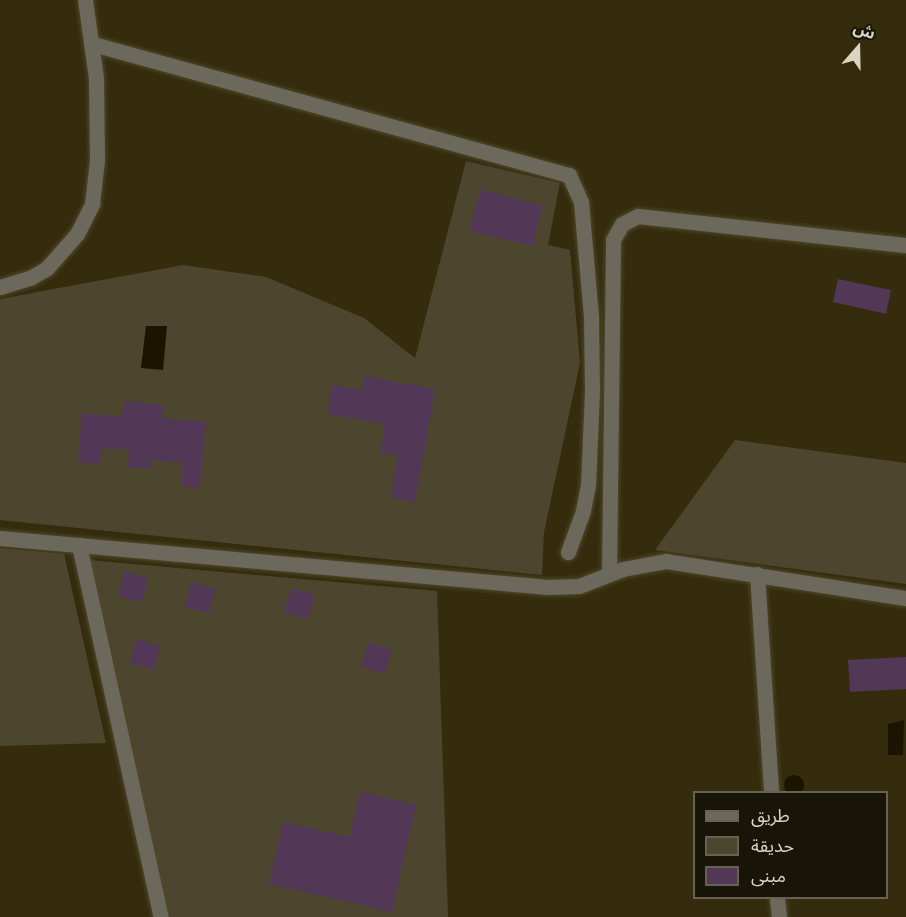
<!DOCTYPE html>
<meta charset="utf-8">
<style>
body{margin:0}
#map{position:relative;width:906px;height:917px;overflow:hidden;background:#342c0d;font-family:"DM Sans","Noto Sans Arabic",sans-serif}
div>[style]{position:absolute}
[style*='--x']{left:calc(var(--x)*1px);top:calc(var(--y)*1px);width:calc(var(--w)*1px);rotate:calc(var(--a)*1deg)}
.green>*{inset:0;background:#4d462e}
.water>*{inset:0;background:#1a1401}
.round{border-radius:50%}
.building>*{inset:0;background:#523757}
.roads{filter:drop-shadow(0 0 2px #4e472a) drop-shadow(0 0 2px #4e472a)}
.minor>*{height:15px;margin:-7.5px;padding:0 7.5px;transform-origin:7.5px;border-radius:7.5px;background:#6c685b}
span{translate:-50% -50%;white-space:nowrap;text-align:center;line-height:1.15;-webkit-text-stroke:4.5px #181508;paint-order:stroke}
.legend{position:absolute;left:693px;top:791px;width:195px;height:108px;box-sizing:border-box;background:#181508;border:2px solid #656153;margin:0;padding:8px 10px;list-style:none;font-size:18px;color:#d9d4c3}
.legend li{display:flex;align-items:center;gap:12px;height:30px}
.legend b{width:30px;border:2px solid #656153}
.north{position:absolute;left:828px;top:18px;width:60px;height:60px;-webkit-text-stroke:4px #181508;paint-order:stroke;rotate:20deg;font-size:16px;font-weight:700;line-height:24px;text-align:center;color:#d9d4c3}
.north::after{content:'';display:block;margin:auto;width:21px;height:27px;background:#d9d4c3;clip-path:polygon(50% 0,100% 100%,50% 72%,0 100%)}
</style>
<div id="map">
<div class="green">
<div style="clip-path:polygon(466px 161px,560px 183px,548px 245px,570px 250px,580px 363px,544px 532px,542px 575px,0 520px,0 299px,183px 265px,266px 277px,364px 318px,415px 358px)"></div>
<div style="clip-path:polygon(735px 440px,906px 463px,906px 584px,655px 550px)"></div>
<div style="clip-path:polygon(0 548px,64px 554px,106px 743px,0 746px)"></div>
<div style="clip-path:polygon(89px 560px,437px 591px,448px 917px,169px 917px)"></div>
</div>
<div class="water">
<div style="clip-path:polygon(146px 326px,167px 326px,163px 370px,141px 368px)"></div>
<div style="clip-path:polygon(904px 720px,903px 755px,888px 755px,888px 724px)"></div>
<div class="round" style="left:784px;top:775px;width:20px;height:20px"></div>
</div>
<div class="building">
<div style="clip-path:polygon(480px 190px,542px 205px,533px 246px,470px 231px)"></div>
<div style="clip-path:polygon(838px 279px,891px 290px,886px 314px,833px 302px)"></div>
<div style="clip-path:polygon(364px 376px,435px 389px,415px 503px,391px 498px,398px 456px,380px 453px,385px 424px,327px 414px,332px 385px,362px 390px)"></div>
<div style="clip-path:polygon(124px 401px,164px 405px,162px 418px,206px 422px,199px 488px,181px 486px,183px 463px,152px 460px,151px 469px,128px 467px,129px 450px,102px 448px,100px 464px,78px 462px,82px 413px,122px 417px)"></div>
<div style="clip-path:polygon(124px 571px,148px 578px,142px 602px,118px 596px)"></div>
<div style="clip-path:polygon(191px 582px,215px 589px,209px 613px,185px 607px)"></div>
<div style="clip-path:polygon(291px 588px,315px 595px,308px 619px,284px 612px)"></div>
<div style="clip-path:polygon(136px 639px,160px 646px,154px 670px,130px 663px)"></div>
<div style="clip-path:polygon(368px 643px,392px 649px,385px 673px,361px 667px)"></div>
<div style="clip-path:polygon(906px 657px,906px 689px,850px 692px,848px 660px)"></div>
<div style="clip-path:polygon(360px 792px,416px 805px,392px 912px,269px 884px,283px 822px,350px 837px)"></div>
</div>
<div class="roads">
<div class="minor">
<div style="--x:93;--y:44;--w:494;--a:15.4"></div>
<div style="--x:569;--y:175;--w:30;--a:66"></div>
<div style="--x:581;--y:202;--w:115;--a:85"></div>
<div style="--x:591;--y:317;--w:74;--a:89.2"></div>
<div style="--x:592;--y:391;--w:94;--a:92.4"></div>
<div style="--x:588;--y:485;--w:26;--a:101"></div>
<div style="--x:583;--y:511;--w:44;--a:110.1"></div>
<div style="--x:0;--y:287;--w:31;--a:-17"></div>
<div style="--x:30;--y:278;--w:20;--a:-30"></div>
<div style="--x:47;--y:268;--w:45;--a:-48.6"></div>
<div style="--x:77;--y:234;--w:34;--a:-63"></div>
<div style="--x:92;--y:204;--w:44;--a:-83.5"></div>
<div style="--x:97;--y:160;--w:82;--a:-90.7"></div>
<div style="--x:96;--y:78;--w:79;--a:-98"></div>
<div style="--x:0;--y:538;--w:550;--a:5.11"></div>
<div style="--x:548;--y:587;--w:31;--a:-2"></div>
<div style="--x:579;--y:586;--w:47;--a:-21.1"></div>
<div style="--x:623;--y:569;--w:44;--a:-10.5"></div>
<div style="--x:666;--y:561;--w:243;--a:8.8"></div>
<div style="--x:79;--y:545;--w:381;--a:77.6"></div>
<div style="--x:609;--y:574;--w:334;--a:-89.3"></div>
<div style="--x:613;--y:240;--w:18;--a:-61"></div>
<div style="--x:622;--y:224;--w:18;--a:-27"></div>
<div style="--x:638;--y:216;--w:270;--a:6.2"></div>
<div style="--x:757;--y:574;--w:218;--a:86.3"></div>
<div style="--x:777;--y:898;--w:19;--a:84"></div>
</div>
</div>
<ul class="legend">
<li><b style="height:8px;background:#6c685b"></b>طريق</li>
<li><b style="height:16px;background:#4d462e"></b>حديقة</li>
<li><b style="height:16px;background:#523757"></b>مبنى</li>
</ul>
<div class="north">ش</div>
</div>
